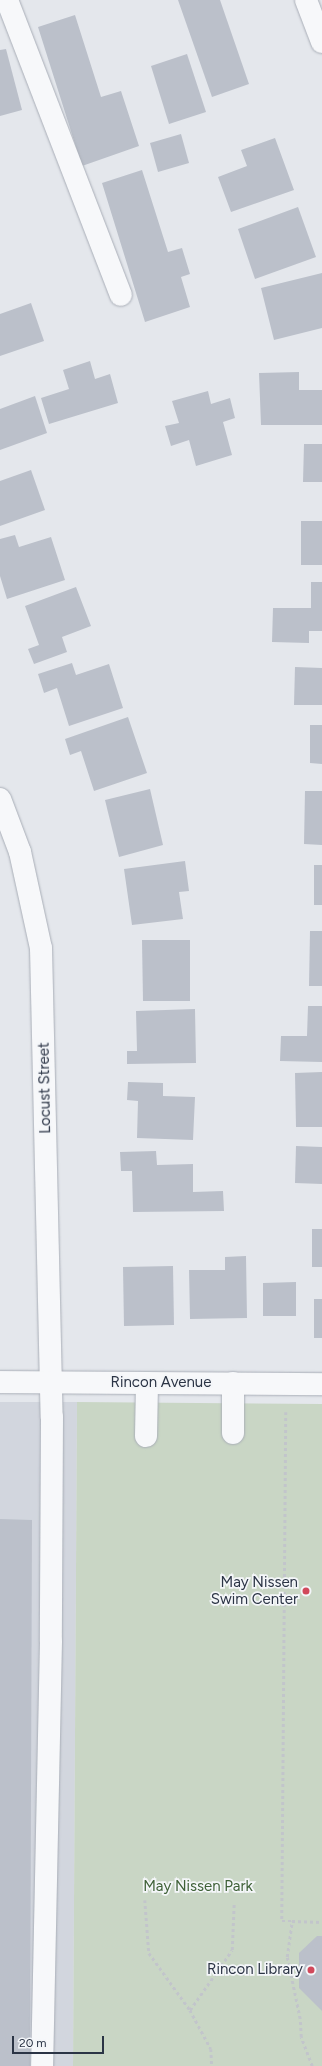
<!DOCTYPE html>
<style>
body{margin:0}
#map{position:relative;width:322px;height:2066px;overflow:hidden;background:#e4e7ec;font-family:Figtree,sans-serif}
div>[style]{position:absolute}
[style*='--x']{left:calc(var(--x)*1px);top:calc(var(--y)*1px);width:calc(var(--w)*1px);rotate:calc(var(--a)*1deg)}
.built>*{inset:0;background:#d2d6de}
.green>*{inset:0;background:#c9d6c5}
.building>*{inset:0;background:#bbc0ca}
.path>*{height:2.5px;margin-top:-1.25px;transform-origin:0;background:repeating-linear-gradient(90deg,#c2c5cb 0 3px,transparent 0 6px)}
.roads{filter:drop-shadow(0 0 1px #a9aeb7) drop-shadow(0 0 1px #a9aeb7)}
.minor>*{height:22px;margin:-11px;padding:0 11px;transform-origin:11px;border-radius:11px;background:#f7f8fa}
.dots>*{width:11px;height:11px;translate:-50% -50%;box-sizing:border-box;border:2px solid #f4f6f9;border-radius:50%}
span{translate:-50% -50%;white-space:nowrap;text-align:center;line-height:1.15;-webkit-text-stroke:3.5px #f4f6f9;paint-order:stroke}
.street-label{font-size:15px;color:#2b3445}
.poi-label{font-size:15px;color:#2b3445}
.right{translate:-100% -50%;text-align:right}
.park-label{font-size:15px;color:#3f6138}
.scale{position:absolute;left:12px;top:2036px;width:92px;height:18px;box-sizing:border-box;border:2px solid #2b3445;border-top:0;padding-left:5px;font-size:12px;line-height:14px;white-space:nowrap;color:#2b3445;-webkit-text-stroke:3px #f4f6f9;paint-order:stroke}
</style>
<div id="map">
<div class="built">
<div style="clip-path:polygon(0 1402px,77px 1402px,73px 2066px,0 2066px)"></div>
</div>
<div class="green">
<div style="clip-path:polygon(77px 1402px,322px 1404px,322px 2066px,73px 2066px)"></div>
</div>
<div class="building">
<div style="clip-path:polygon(178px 0,220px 0,249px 84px,212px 97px)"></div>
<div style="clip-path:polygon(75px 15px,101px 97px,121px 91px,139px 146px,82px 166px,38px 27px)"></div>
<div style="clip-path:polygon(6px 49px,22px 110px,0 116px,0 50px)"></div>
<div style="clip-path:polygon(187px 54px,206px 112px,169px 124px,151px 66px)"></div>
<div style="clip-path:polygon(181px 134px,189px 163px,158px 172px,150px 143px)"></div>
<div style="clip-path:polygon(275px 138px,294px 190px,231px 212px,218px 177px,247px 166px,241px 150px)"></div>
<div style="clip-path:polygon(142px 170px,168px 252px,182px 248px,190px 274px,181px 277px,190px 307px,145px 322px,102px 183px)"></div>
<div style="clip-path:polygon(298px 207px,316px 257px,255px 279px,238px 229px)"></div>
<div style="clip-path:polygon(322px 273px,322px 328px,274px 340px,261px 288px)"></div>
<div style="clip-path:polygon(31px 303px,44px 341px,0 356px,0 314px)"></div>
<div style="clip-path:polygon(90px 361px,95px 379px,110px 374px,118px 403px,49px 424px,41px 398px,69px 389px,63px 370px)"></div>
<div style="clip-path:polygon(299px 372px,299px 390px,322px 390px,322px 425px,261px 425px,259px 373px)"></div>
<div style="clip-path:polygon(208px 391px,211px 404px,230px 398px,235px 418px,223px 422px,232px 455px,196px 466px,189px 440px,171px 446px,165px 426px,179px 423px,172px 401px)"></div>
<div style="clip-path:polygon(35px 396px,47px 433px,0 450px,0 409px)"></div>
<div style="clip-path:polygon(304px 444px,322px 444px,322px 482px,303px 482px)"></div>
<div style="clip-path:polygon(31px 470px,45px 510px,0 526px,0 481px)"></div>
<div style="clip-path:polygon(301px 521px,322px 521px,322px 565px,301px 565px)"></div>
<div style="clip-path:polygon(15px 535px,19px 547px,51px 537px,65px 580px,7px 599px,0 576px,0 539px)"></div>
<div style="clip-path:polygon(311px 582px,322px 582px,322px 631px,309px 631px,309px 643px,272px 642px,273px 608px,311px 608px)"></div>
<div style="clip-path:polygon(76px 587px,91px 626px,62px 637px,67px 652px,34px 664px,28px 649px,39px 645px,25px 606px)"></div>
<div style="clip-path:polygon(72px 663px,76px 675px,109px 664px,123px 708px,69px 726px,57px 688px,44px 693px,38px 674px)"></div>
<div style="clip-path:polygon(295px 667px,322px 668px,322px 705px,294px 705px)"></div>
<div style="clip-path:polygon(128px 717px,147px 773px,94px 791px,81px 751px,70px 755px,65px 739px)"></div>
<div style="clip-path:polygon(310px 725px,322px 725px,322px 764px,310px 763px)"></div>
<div style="clip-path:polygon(150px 789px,163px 845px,119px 857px,105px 800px)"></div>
<div style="clip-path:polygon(305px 791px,322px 791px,322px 845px,304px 844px)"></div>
<div style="clip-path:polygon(185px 861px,189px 891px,179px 892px,183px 919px,132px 925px,124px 869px)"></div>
<div style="clip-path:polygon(314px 865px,322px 865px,322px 905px,314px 905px)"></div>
<div style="clip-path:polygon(310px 931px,322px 931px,322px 986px,309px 986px)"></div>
<div style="clip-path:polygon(142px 940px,190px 940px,190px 1001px,143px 1001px)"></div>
<div style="clip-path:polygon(308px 1006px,322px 1006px,322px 1062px,280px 1061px,281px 1036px,307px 1036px)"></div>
<div style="clip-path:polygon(195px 1009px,196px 1063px,127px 1064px,127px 1051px,137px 1051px,136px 1011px)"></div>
<div style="clip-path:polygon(322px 1072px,322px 1127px,296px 1127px,295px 1073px)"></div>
<div style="clip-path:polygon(128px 1082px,163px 1083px,163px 1096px,195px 1097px,193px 1140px,137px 1138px,138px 1101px,127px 1100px)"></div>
<div style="clip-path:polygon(296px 1146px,322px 1147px,322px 1184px,295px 1183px)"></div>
<div style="clip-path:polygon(156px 1151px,157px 1165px,193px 1164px,193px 1192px,223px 1191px,224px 1211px,133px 1212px,132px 1171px,121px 1171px,120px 1152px)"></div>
<div style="clip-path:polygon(312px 1229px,322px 1229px,322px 1267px,312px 1267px)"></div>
<div style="clip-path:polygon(246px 1256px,247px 1318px,190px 1319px,189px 1270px,225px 1270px,225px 1257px)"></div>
<div style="clip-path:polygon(173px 1266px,174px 1325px,124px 1326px,123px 1267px)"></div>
<div style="clip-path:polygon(296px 1282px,296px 1316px,263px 1316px,263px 1283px)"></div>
<div style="clip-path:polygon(314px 1299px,322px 1299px,322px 1338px,314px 1338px)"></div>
<div style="clip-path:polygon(0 1519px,32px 1520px,30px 2066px,0 2066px)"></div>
<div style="clip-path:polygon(317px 1936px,322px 1936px,322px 2011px,299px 1988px,299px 1953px)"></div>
</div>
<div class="path">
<div style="--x:286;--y:1412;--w:509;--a:90.45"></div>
<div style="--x:282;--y:1921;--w:10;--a:0"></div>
<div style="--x:145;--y:1900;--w:53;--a:85.7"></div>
<div style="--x:149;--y:1953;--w:70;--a:54.3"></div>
<div style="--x:190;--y:2010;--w:44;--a:61.7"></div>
<div style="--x:211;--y:2049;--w:17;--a:87"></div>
<div style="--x:190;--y:2010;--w:73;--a:-55"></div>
<div style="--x:232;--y:1950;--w:47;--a:-87.6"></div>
<div style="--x:312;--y:2066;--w:31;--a:-111"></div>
<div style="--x:301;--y:2037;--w:18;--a:-93"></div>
<div style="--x:300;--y:2019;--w:63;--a:-101.8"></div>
<div style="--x:287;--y:1957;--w:36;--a:-82"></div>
<div style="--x:292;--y:1921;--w:30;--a:2"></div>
</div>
<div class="roads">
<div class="minor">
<div style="--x:7;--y:0;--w:316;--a:68.9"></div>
<div style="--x:306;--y:0;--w:45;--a:69.1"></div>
<div style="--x:0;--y:799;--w:57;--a:69.3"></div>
<div style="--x:20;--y:852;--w:98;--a:77.7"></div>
<div style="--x:41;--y:948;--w:469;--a:88.7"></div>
<div style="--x:52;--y:1417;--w:224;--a:90.3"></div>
<div style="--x:51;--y:1641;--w:425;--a:91.2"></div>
<div style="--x:0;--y:1382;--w:322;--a:0.4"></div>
<div style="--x:233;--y:1383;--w:50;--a:90"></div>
<div style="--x:146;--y:1436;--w:53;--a:-88.9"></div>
</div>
</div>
<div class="dots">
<div style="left:306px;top:1591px;background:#d1495b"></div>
<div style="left:311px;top:1970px;background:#d1495b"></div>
</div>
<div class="street-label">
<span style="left:45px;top:1088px;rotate:-91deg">Locust Street</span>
<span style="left:161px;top:1383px">Rincon Avenue</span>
</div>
<div class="poi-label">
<span class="right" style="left:298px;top:1591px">May Nissen<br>Swim Center</span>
<span class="right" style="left:303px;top:1970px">Rincon Library</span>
</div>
<div class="park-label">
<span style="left:198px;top:1887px">May Nissen Park</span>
</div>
<div class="scale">20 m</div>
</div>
